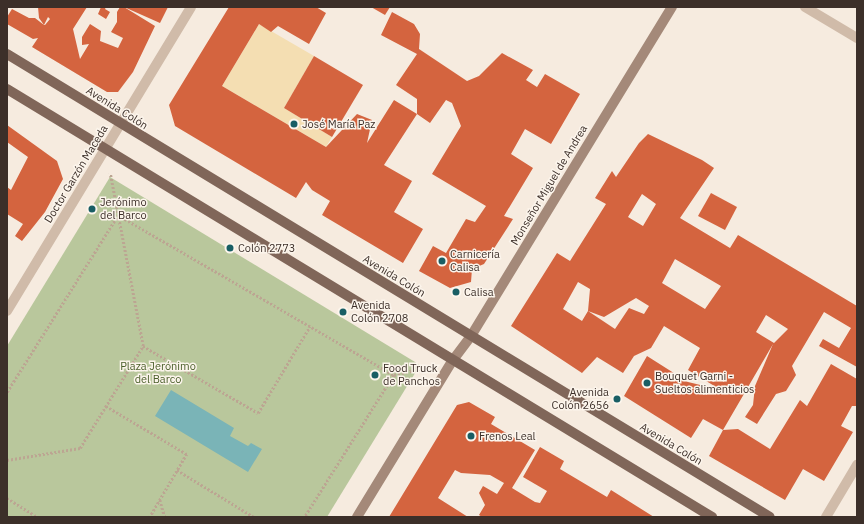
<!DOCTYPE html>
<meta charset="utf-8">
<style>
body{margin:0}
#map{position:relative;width:864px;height:524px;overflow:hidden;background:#f6ebdf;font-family:"IBM Plex Sans",sans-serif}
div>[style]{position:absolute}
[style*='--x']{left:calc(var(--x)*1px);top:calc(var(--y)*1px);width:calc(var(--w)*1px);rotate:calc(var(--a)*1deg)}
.green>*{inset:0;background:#b9c79c}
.sand>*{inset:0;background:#f4deb2}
.water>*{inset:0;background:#7ab4b7}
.building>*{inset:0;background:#d4643f}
.path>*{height:2.5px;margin-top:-1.25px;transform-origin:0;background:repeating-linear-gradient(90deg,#bca592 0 2px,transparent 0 4px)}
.minor>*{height:10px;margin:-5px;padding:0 5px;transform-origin:5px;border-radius:5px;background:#d0bba9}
.secondary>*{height:10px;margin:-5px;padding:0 5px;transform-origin:5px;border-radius:5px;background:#a48979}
.primary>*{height:10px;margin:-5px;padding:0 5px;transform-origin:5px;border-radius:5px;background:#806659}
.dots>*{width:11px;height:11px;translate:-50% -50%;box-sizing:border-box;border:2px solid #fcf5ec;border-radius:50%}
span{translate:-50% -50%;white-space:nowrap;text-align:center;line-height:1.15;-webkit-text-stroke:3px #fcf5ec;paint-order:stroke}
.street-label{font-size:11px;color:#3c2f29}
.poi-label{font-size:11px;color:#3c2f29}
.left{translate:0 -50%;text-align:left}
.right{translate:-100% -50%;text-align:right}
.park-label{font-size:11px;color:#4a5e2a}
.frame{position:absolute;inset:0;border:8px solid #3c2f29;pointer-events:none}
</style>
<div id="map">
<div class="green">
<div style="clip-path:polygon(110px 177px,420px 365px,327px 517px,7px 517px,7px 346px)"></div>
</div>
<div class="sand">
<div style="clip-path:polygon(259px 24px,314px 56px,284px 108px,332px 137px,326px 147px,222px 86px)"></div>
</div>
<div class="water">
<div style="clip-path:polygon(171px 390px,234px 428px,230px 436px,248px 446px,251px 443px,262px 449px,248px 472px,155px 416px)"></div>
</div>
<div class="building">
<div style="clip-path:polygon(evenodd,38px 7px,87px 7px,73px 29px,80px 59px,89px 44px,82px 45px,82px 37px,90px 24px,101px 31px,100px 41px,118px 48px,123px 38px,111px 32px,117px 22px,117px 12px,120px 7px,124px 7px,155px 26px,133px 72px,118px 92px,107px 92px,32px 47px,38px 38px,33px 39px,7px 24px,7px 17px,12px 9px,29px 18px,35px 18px,44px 25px,39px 18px,38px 7px,48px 17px,50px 19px,45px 25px,44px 25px,48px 17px)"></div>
<div style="clip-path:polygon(101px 7px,106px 7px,105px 9px,110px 12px,106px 19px,98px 14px)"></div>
<div style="clip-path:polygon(124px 7px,168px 7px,160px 23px)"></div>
<div style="clip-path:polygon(229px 7px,316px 7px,326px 13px,309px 44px,278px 26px,271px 32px,259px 24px,222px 86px,326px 147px,357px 114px,372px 120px,367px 143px,394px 100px,417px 114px,384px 165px,412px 181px,394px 212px,423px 229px,403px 263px,322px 215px,330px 201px,312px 190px,306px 182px,296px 198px,175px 126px,169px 105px)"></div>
<div style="clip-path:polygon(371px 7px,390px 7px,385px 15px)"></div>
<div style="clip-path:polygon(392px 12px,414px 24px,420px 34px,419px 49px,467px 81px,479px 76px,502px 53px,533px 70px,526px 80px,537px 87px,545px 74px,580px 94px,551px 144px,525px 129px,511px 154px,533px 168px,504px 216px,513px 219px,484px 264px,472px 269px,471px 282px,450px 288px,419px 271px,433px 246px,446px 253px,466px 219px,475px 222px,486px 206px,432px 174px,461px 126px,452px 103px,446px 100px,430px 123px,417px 114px,417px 99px,396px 85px,417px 54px,381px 35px)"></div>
<div style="clip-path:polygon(314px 56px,363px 85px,332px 137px,284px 108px)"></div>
<div style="clip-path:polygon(7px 125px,57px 161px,63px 179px,45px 212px,22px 241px,15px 236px,23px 224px,7px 214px,7px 187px,11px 190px,28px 157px,7px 142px)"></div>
<div style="clip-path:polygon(evenodd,648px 134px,702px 160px,714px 168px,680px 218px,730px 248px,738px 235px,857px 306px,857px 367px,819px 346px,823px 339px,839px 348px,851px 328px,824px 312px,792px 366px,796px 375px,786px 391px,776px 394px,757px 424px,745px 417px,753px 405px,755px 386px,773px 344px,723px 430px,703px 419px,691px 438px,624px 396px,647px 356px,688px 382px,721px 390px,688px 370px,700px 348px,664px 326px,651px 348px,634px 356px,623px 373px,597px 357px,582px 373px,511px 326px,557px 253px,570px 261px,606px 204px,595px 198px,612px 171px,616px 177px,639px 143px,648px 134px,642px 194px,656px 204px,643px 226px,628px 217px,642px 194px,648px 134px,675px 259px,721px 286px,705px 309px,662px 283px,675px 259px,648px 134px,578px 282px,590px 289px,588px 311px,604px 317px,636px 298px,649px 306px,644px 314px,629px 308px,615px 329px,588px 311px,582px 321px,563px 309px,578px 282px,648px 134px,766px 315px,788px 329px,774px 343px,756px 332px,766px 315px)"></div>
<div style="clip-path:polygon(711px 193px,737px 207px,725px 230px,698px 216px)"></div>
<div style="clip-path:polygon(831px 364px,857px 379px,857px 406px,852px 406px,841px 426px,853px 432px,824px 481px,803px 469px,785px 500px,709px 456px,723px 430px,738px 429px,770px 449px,800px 400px,807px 406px)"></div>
<div style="clip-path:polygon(469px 402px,495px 417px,491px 424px,535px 450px,512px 488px,535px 502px,540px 503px,547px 491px,523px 477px,540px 447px,564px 461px,560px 469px,607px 497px,611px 490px,654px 517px,482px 517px,479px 515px,485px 505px,479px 493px,483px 486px,497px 494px,504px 483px,490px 475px,461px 473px,455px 470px,438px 498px,468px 517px,389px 517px,457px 405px)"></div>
</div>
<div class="path">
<div style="--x:118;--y:215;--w:319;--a:30.1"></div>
<div style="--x:394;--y:375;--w:168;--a:122.1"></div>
<div style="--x:143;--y:346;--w:133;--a:30.2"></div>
<div style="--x:258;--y:413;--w:101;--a:-59.1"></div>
<div style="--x:394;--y:375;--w:36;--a:-14"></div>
<div style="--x:7;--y:392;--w:209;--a:-57.9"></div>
<div style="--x:106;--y:406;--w:94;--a:30.7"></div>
<div style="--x:187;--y:454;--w:73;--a:120.4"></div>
<div style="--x:7;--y:460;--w:74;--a:-9.3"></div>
<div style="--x:80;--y:448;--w:120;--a:-58.3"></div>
<div style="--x:143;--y:346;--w:176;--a:-100.8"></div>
<div style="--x:177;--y:470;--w:90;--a:31.4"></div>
<div style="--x:7;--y:498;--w:36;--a:32"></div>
<div style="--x:160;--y:500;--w:18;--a:74"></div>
</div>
<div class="minor">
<div style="--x:805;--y:7;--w:61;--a:30.8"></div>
<div style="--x:7;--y:311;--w:355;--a:-58.8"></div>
<div style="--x:826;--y:517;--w:61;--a:-59.2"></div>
</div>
<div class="secondary">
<div style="--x:357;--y:517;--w:184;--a:-58.6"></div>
<div style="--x:453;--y:360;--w:30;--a:-53"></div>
<div style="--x:471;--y:336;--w:386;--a:-58.6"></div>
</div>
<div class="primary">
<div style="--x:7;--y:54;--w:892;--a:31.25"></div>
<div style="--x:7;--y:89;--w:825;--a:31.26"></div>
</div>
<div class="dots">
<div style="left:294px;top:124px;background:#195e64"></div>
<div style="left:92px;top:209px;background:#195e64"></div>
<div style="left:230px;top:248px;background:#195e64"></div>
<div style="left:442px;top:261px;background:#195e64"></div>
<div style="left:456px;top:292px;background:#195e64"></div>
<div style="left:343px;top:312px;background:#195e64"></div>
<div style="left:375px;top:375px;background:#195e64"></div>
<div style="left:647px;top:383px;background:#195e64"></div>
<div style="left:617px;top:399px;background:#195e64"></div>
<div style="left:471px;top:436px;background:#195e64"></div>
</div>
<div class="street-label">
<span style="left:117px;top:108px;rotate:32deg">Avenida Colón</span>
<span style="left:76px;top:174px;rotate:-59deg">Doctor Garzón Maceda</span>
<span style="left:549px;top:185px;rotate:-59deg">Monseñor Miguel de Andrea</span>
<span style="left:394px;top:276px;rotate:31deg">Avenida Colón</span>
<span style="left:671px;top:444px;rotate:31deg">Avenida Colón</span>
</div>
<div class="poi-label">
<span class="left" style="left:302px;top:124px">José María Paz</span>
<span class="left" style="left:100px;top:209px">Jerónimo<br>del Barco</span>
<span class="left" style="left:238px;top:248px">Colón 2773</span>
<span class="left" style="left:450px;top:261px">Carnicería<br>Calisa</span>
<span class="left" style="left:464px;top:292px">Calisa</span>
<span class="left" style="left:351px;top:312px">Avenida<br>Colón 2708</span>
<span class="left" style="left:383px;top:375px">Food Truck<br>de Panchos</span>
<span class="left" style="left:655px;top:383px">Bouquet Garni -<br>Sueltos alimenticios</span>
<span class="right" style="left:609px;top:399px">Avenida<br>Colón 2656</span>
<span class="left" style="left:479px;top:436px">Frenos Leal</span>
</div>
<div class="park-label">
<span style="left:158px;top:373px">Plaza Jerónimo<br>del Barco</span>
</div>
<div class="frame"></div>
</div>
